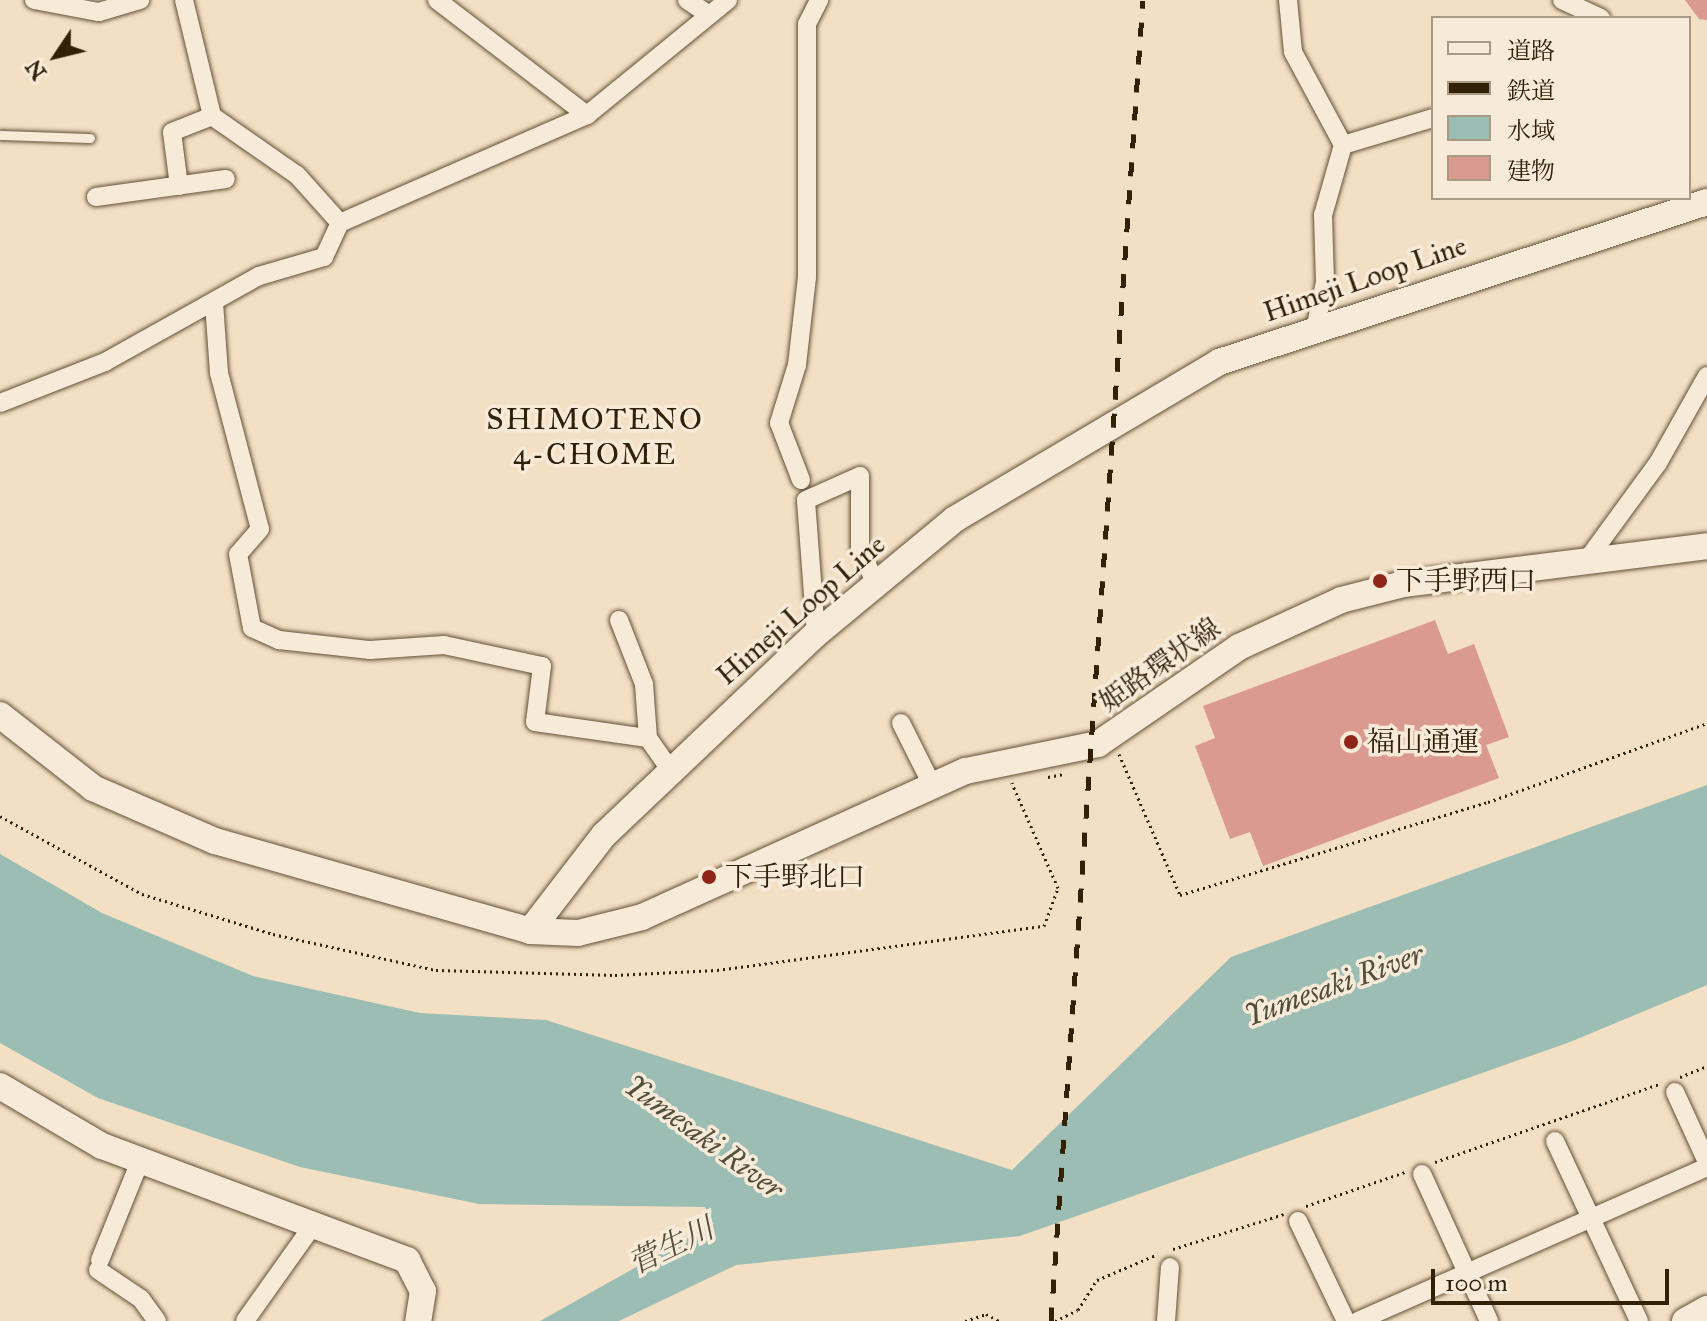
<!DOCTYPE html>
<meta charset="utf-8">
<style>
body{margin:0}
#map{position:relative;width:1707px;height:1321px;overflow:hidden;background:#f3dfc4;font-family:"IM FELL Great Primer","Noto Serif JP",serif}
div>[style]{position:absolute}
[style*='--x']{left:calc(var(--x)*1px);top:calc(var(--y)*1px);width:calc(var(--w)*1px);rotate:calc(var(--a)*1deg)}
.water>*{inset:0;background:#9bbdb3}
.building>*{inset:0;background:#da9a8f}
.path>*{height:3px;margin-top:-1.5px;transform-origin:0;background:repeating-linear-gradient(90deg,#322007 0 2px,transparent 0 6px)}
.roads{filter:drop-shadow(0 0 2px #625036) drop-shadow(0 0 2px #625036)}
.lane>*{height:9px;margin:-4.5px;padding:0 4.5px;transform-origin:4.5px;border-radius:4.5px;background:#f7ead9}
.street>*{height:18px;margin:-9px;padding:0 9px;transform-origin:9px;border-radius:9px;background:#f7ead9}
.secondary>*{height:26px;margin:-13px;padding:0 13px;transform-origin:13px;border-radius:13px;background:#f7ead9}
.rail>*{height:5px;margin-top:-2.5px;transform-origin:0;background:repeating-linear-gradient(90deg,#322007 0 14px,transparent 0 28px)}
.dots>*{width:22px;height:22px;translate:-50% -50%;box-sizing:border-box;border:4px solid #f7ead9;border-radius:50%}
span{translate:-50% -50%;white-space:nowrap;text-align:center;line-height:1.15;-webkit-text-stroke:7px #f7ead9;paint-order:stroke}
.street-label{font-size:28px;color:#322007}
.poi-label{font-size:28px;color:#322007}
.left{translate:0 -50%;text-align:left}
.neighbourhood-label{font-size:30px;color:#322007;letter-spacing:2px}
.water-label{font-size:30px;color:#524f3b;font-style:italic}
.legend{position:absolute;left:1431px;top:16px;width:260px;height:184px;box-sizing:border-box;background:#f7ead9;border:2px solid #a89985;margin:0;padding:10px 14px;list-style:none;font-size:24px;color:#322007}
.legend li{display:flex;align-items:center;gap:16px;height:40px}
.legend b{width:40px;border:2px solid #a89985}
.north{position:absolute;left:16px;top:16px;width:80px;height:80px;-webkit-text-stroke:6px #f7ead9;paint-order:stroke;rotate:235deg;font-size:22px;font-weight:700;line-height:32px;text-align:center;color:#322007}
.north::after{content:'';display:block;margin:auto;width:28px;height:36px;background:#322007;clip-path:polygon(50% 0,100% 100%,50% 72%,0 100%)}
.scale{position:absolute;left:1431px;top:1269px;width:238px;height:36px;box-sizing:border-box;border:4px solid #322007;border-top:0;padding-left:10px;font-size:24px;line-height:28px;white-space:nowrap;color:#322007;-webkit-text-stroke:6px #f7ead9;paint-order:stroke}
</style>
<div id="map">
<div class="water">
<div style="clip-path:polygon(1707px 785px,1707px 985px,1570px 1042px,1020px 1236px,736px 1265px,619px 1321px,540px 1321px,713px 1224px,705px 1207px,479px 1204px,300px 1167px,98px 1098px,0 1043px,0 854px,102px 913px,253px 976px,420px 1013px,546px 1020px,1012px 1170px,1231px 957px)"></div>
</div>
<div class="building">
<div style="clip-path:polygon(1685px 0,1707px 0,1707px 20px,1699px 19px)"></div>
<div style="clip-path:polygon(1435px 620px,1448px 654px,1474px 644px,1509px 737px,1486px 745px,1499px 778px,1263px 866px,1250px 832px,1230px 839px,1195px 746px,1215px 738px,1203px 706px)"></div>
</div>
<div class="path">
<div style="--x:1119;--y:754;--w:154;--a:66.6"></div>
<div style="--x:1180;--y:895;--w:322;--a:-16.8"></div>
<div style="--x:1488;--y:802;--w:233;--a:-19.8"></div>
<div style="--x:1048;--y:777;--w:16;--a:-11"></div>
<div style="--x:0;--y:816;--w:162;--a:28.8"></div>
<div style="--x:142;--y:894;--w:137;--a:17"></div>
<div style="--x:273;--y:934;--w:167;--a:12.5"></div>
<div style="--x:436;--y:970;--w:179;--a:1.6"></div>
<div style="--x:615;--y:975;--w:102;--a:-2.8"></div>
<div style="--x:717;--y:970;--w:330;--a:-7.7"></div>
<div style="--x:1044;--y:926;--w:40;--a:-69.8"></div>
<div style="--x:1058;--y:888;--w:115;--a:-113.7"></div>
<div style="--x:1680;--y:1077;--w:29;--a:-22"></div>
<div style="--x:1435;--y:1162;--w:240;--a:-19.2"></div>
<div style="--x:1306;--y:1206;--w:105;--a:-19"></div>
<div style="--x:1173;--y:1249;--w:116;--a:-17.5"></div>
<div style="--x:965;--y:1321;--w:22;--a:-18"></div>
<div style="--x:986;--y:1314;--w:15;--a:28"></div>
<div style="--x:1055;--y:1321;--w:25;--a:-26"></div>
<div style="--x:1078;--y:1310;--w:36;--a:-58"></div>
<div style="--x:1097;--y:1280;--w:66;--a:-23.1"></div>
</div>
<div class="roads">
<div class="lane">
<div style="--x:0;--y:135;--w:90;--a:1.9"></div>
</div>
<div class="street">
<div style="--x:34;--y:0;--w:66;--a:10.5"></div>
<div style="--x:99;--y:12;--w:43;--a:-16.3"></div>
<div style="--x:184;--y:0;--w:119;--a:76.4"></div>
<div style="--x:437;--y:0;--w:189;--a:37.5"></div>
<div style="--x:687;--y:0;--w:25;--a:34"></div>
<div style="--x:1288;--y:0;--w:52;--a:84.5"></div>
<div style="--x:1293;--y:52;--w:106;--a:61.7"></div>
<div style="--x:1343;--y:145;--w:73;--a:105.9"></div>
<div style="--x:1323;--y:215;--w:67;--a:88.3"></div>
<div style="--x:1325;--y:282;--w:49;--a:101.8"></div>
<div style="--x:1562;--y:0;--w:43;--a:24.8"></div>
<div style="--x:212;--y:116;--w:103;--a:34.8"></div>
<div style="--x:297;--y:175;--w:64;--a:48.1"></div>
<div style="--x:1343;--y:145;--w:94;--a:-16.7"></div>
<div style="--x:179;--y:186;--w:54;--a:-97.4"></div>
<div style="--x:172;--y:132;--w:43;--a:-21.8"></div>
<div style="--x:96;--y:197;--w:131;--a:-7.9"></div>
<div style="--x:214;--y:303;--w:70;--a:85.9"></div>
<div style="--x:219;--y:373;--w:161;--a:75.3"></div>
<div style="--x:260;--y:529;--w:33;--a:131"></div>
<div style="--x:238;--y:554;--w:75;--a:79.3"></div>
<div style="--x:252;--y:628;--w:30;--a:24"></div>
<div style="--x:279;--y:640;--w:92;--a:6.3"></div>
<div style="--x:370;--y:650;--w:74;--a:-3.9"></div>
<div style="--x:444;--y:645;--w:100;--a:12.1"></div>
<div style="--x:542;--y:666;--w:56;--a:97.1"></div>
<div style="--x:535;--y:722;--w:114;--a:8.1"></div>
<div style="--x:648;--y:738;--w:40;--a:55.1"></div>
<div style="--x:0;--y:403;--w:113;--a:-21.3"></div>
<div style="--x:105;--y:362;--w:176;--a:-29.2"></div>
<div style="--x:259;--y:276;--w:68;--a:-16.3"></div>
<div style="--x:324;--y:257;--w:38;--a:-65"></div>
<div style="--x:340;--y:223;--w:270;--a:-23.6"></div>
<div style="--x:587;--y:115;--w:182;--a:-39.2"></div>
<div style="--x:801;--y:480;--w:61;--a:-111.1"></div>
<div style="--x:779;--y:423;--w:61;--a:-72.8"></div>
<div style="--x:797;--y:365;--w:89;--a:-83.5"></div>
<div style="--x:807;--y:277;--w:253;--a:-90"></div>
<div style="--x:807;--y:24;--w:27;--a:-63"></div>
<div style="--x:1584;--y:564;--w:125;--a:-53.8"></div>
<div style="--x:1658;--y:463;--w:100;--a:-60.6"></div>
<div style="--x:619;--y:620;--w:69;--a:68.7"></div>
<div style="--x:644;--y:684;--w:54;--a:85.8"></div>
<div style="--x:816;--y:634;--w:134;--a:-94.3"></div>
<div style="--x:806;--y:500;--w:59;--a:-24"></div>
<div style="--x:860;--y:476;--w:72;--a:90"></div>
<div style="--x:860;--y:548;--w:40;--a:66.6"></div>
<div style="--x:901;--y:723;--w:69;--a:63.4"></div>
<div style="--x:1675;--y:1092;--w:77;--a:65.4"></div>
<div style="--x:1555;--y:1141;--w:199;--a:65"></div>
<div style="--x:1422;--y:1174;--w:162;--a:65.5"></div>
<div style="--x:1298;--y:1221;--w:111;--a:64.4"></div>
<div style="--x:100;--y:1260;--w:107;--a:-68"></div>
<div style="--x:98;--y:1270;--w:52;--a:34"></div>
<div style="--x:141;--y:1299;--w:27;--a:54"></div>
<div style="--x:245;--y:1321;--w:114;--a:-54.6"></div>
<div style="--x:1166;--y:1321;--w:54;--a:-85.8"></div>
<div style="--x:1358;--y:1321;--w:381;--a:-23.8"></div>
</div>
<div class="secondary">
<div style="--x:0;--y:715;--w:118;--a:38.1"></div>
<div style="--x:93;--y:788;--w:133;--a:23.5"></div>
<div style="--x:215;--y:841;--w:328;--a:15.9"></div>
<div style="--x:530;--y:931;--w:48;--a:2.4"></div>
<div style="--x:578;--y:933;--w:66;--a:-14"></div>
<div style="--x:642;--y:917;--w:355;--a:-24.3"></div>
<div style="--x:966;--y:771;--w:135;--a:-11.6"></div>
<div style="--x:1098;--y:744;--w:171;--a:-34.5"></div>
<div style="--x:1239;--y:647;--w:112;--a:-24.7"></div>
<div style="--x:1341;--y:600;--w:65;--a:-14.3"></div>
<div style="--x:1404;--y:584;--w:305;--a:-7.1"></div>
<div style="--x:530;--y:931;--w:121;--a:-52.4"></div>
<div style="--x:604;--y:835;--w:292;--a:-43.5"></div>
<div style="--x:816;--y:634;--w:180;--a:-39.6"></div>
<div style="--x:955;--y:519;--w:307;--a:-30.7"></div>
<div style="--x:1219;--y:362;--w:514;--a:-18.15"></div>
<div style="--x:0;--y:1086;--w:118;--a:30.5"></div>
<div style="--x:102;--y:1146;--w:326;--a:20.5"></div>
<div style="--x:407;--y:1260;--w:35;--a:63"></div>
<div style="--x:423;--y:1291;--w:30;--a:99"></div>
<div style="--x:1685;--y:1321;--w:25;--a:-29"></div>
</div>
</div>
<div class="rail">
<div style="--x:1051;--y:1321;--w:1324;--a:-86.02"></div>
</div>
<div class="dots">
<div style="left:1380px;top:581px;background:#8f2418"></div>
<div style="left:1351px;top:742px;background:#8f2418"></div>
<div style="left:709px;top:877px;background:#8f2418"></div>
</div>
<div class="street-label">
<span style="left:1365px;top:279px;rotate:-19deg">Himeji Loop Line</span>
<span style="left:801px;top:610px;rotate:-41deg">Himeji Loop Line</span>
<span style="left:1160px;top:665px;rotate:-35deg">姫路環状線</span>
</div>
<div class="poi-label">
<span class="left" style="left:1396px;top:581px">下手野西口</span>
<span class="left" style="left:1367px;top:742px">福山通運</span>
<span class="left" style="left:725px;top:877px">下手野北口</span>
</div>
<div class="neighbourhood-label">
<span style="left:595px;top:436px">SHIMOTENO<br>4-CHOME</span>
</div>
<div class="water-label">
<span style="left:1334px;top:985px;rotate:-20deg">Yumesaki River</span>
<span style="left:704px;top:1137px;rotate:36deg">Yumesaki River</span>
<span style="left:671px;top:1246px;rotate:-26deg">菅生川</span>
</div>
<ul class="legend">
<li><b style="height:10px;background:#f7ead9"></b>道路</li>
<li><b style="height:10px;background:#322007"></b>鉄道</li>
<li><b style="height:22px;background:#9bbdb3"></b>水域</li>
<li><b style="height:22px;background:#da9a8f"></b>建物</li>
</ul>
<div class="north">N</div>
<div class="scale">100 m</div>
</div>
